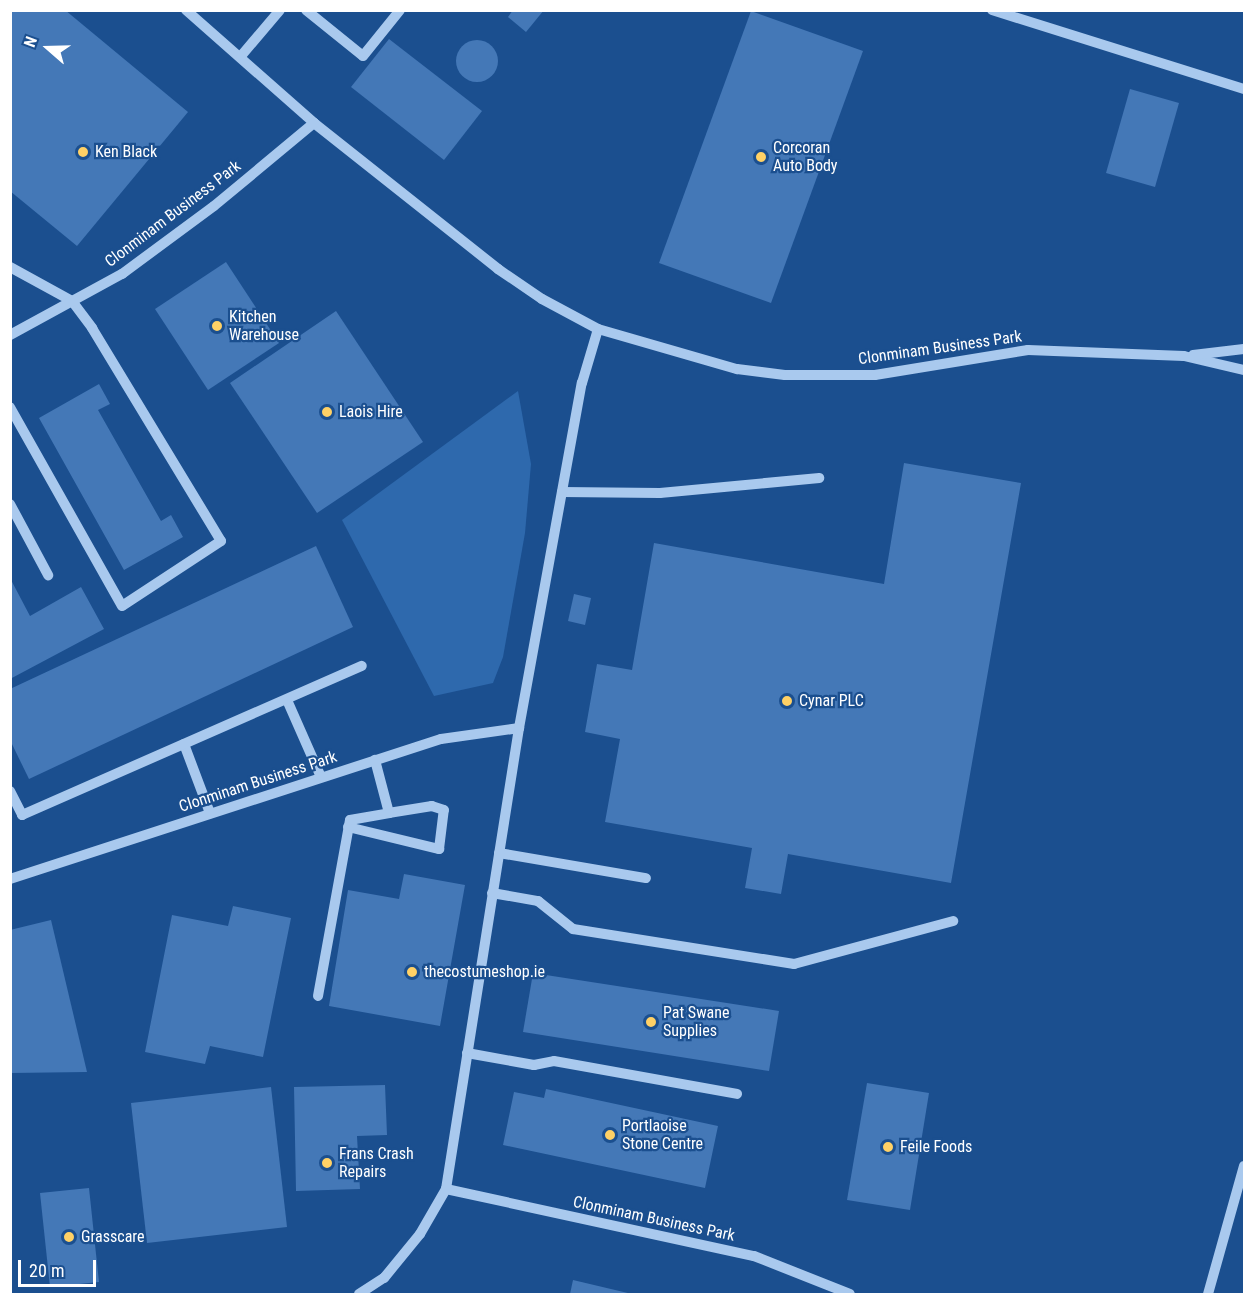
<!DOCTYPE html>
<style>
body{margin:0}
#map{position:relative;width:1255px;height:1305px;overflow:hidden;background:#1b4f8f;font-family:"Roboto Condensed",sans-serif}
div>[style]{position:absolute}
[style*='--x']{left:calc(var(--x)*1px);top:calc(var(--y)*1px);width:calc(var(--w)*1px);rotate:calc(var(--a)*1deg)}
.green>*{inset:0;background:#2e69ad}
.building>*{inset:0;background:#4478b7}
.round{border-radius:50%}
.minor>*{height:10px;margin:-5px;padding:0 5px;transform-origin:5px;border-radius:5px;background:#a9c9ee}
.dots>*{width:16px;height:16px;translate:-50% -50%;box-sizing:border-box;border:3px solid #1b4f8f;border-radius:50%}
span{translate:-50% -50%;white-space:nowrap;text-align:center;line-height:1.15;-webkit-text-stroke:4.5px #1b4f8f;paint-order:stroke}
.poi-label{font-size:16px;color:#fff}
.left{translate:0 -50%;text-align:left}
.street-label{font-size:16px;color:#fff}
.frame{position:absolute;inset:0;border:12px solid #fff;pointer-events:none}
.north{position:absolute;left:18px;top:18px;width:60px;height:60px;-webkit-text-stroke:4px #1b4f8f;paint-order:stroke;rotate:290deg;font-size:16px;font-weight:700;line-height:24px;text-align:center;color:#fff}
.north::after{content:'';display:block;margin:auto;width:21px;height:27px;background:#fff;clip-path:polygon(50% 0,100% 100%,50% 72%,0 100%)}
.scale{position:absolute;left:18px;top:1260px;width:78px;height:27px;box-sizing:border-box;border:3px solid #fff;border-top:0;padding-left:8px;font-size:18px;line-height:21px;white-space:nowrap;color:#fff;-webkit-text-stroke:4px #1b4f8f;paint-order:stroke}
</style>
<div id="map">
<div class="green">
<div style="clip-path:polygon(518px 391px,531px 464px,525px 533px,503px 657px,493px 683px,434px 696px,342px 520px)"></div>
</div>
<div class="building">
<div style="clip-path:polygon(10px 10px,65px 10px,188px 112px,77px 246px,10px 191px)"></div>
<div style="clip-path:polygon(513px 10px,544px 10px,526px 32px,508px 17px)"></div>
<div style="clip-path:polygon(751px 11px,863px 51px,771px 303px,659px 263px)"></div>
<div style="clip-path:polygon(389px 39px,482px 111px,444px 160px,351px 87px)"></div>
<div class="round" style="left:456px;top:40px;width:42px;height:42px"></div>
<div style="clip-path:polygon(1130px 89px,1179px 103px,1155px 187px,1106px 173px)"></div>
<div style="clip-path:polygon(226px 262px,279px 343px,208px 390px,155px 309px)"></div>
<div style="clip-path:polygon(336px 311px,423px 442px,317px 513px,230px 383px)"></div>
<div style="clip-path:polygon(99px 384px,110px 404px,98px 410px,161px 521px,171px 515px,183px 537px,124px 570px,39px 418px)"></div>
<div style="clip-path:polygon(904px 463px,1021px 483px,951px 883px,788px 854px,781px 894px,745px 888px,752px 848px,605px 822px,620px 739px,585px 732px,597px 664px,632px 670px,654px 543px,884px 584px)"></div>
<div style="clip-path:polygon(316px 546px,353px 627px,29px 779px,10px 740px,10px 689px)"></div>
<div style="clip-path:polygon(10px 578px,30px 616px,81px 587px,104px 629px,10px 679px)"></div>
<div style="clip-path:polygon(574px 594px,591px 598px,585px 625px,568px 621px)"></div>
<div style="clip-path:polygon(404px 874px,465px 885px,440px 1026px,329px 1006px,348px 890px,399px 899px)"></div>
<div style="clip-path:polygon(233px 906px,291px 918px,263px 1057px,210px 1046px,205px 1064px,145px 1052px,172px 915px,228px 926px)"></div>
<div style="clip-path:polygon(51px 920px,87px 1072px,10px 1073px,10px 930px)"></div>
<div style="clip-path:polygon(533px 973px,779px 1011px,769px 1071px,523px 1032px)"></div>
<div style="clip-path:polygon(867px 1083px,929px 1093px,910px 1210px,847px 1200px)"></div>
<div style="clip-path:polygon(385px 1085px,387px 1135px,357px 1136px,360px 1189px,296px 1191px,294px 1087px)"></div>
<div style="clip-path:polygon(271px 1087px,287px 1227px,147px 1243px,131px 1103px)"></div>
<div style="clip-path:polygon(546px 1089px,718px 1126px,705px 1188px,503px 1145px,514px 1092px,544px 1098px)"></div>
<div style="clip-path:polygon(89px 1188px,99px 1282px,50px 1287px,40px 1193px)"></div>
<div style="clip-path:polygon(573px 1280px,632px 1294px,570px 1294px)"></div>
</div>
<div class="minor">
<div style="--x:186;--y:10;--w:171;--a:41.4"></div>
<div style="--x:314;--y:123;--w:235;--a:38.4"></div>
<div style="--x:498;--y:269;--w:53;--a:34.3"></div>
<div style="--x:542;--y:299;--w:64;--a:28.2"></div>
<div style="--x:598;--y:329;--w:145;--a:16.1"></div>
<div style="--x:737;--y:369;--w:48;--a:7.1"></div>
<div style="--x:785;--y:375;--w:90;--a:0"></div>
<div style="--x:875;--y:375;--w:155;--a:-9.3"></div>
<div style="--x:1028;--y:350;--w:156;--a:2.2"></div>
<div style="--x:1184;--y:356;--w:62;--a:13.1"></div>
<div style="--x:306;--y:10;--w:73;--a:38.9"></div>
<div style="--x:363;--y:56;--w:59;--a:-51.2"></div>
<div style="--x:992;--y:10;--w:264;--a:17.4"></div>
<div style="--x:241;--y:56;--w:60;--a:-49.7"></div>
<div style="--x:10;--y:267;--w:71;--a:28.7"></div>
<div style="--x:72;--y:301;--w:34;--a:53"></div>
<div style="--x:92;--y:328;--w:249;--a:58.8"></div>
<div style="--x:221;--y:541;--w:118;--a:146.7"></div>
<div style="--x:122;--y:606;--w:228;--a:-119.4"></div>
<div style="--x:10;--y:335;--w:128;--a:-28.6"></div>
<div style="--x:122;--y:274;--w:114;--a:-36.5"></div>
<div style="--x:214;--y:206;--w:130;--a:-39.7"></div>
<div style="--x:1193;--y:355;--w:51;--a:-6.7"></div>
<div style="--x:562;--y:492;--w:98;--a:0.6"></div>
<div style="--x:660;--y:493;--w:160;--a:-5.4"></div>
<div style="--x:10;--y:504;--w:81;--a:61.8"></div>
<div style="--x:287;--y:700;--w:84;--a:66.2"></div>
<div style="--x:184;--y:744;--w:74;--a:69.4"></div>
<div style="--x:10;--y:791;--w:27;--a:63"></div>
<div style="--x:22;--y:815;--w:371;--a:-23.7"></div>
<div style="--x:348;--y:827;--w:94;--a:13.6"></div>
<div style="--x:439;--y:849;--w:39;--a:-83"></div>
<div style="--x:444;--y:810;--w:13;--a:-162"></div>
<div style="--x:432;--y:806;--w:44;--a:170.8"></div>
<div style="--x:499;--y:853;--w:149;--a:9.7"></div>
<div style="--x:10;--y:879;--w:453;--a:-18"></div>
<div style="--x:441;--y:739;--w:79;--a:-8"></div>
<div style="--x:492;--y:893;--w:47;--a:9.9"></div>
<div style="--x:538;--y:901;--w:45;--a:38.7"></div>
<div style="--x:573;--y:929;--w:224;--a:9"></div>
<div style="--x:794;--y:964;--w:165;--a:-15.1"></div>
<div style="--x:318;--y:996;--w:179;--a:-79.7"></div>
<div style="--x:350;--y:820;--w:40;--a:-10"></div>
<div style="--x:389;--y:813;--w:55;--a:-104.8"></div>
<div style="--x:467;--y:1053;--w:68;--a:10.2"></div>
<div style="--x:534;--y:1065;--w:20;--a:-11"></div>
<div style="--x:554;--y:1061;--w:186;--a:10.2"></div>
<div style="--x:446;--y:1189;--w:315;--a:12.3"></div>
<div style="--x:754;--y:1256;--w:103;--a:21.6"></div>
<div style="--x:359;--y:1294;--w:30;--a:-33"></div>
<div style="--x:384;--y:1278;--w:57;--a:-50.7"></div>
<div style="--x:420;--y:1234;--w:52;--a:-60"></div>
<div style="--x:446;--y:1189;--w:467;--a:-81"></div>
<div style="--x:519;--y:728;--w:351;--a:-79.7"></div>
<div style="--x:582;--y:383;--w:56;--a:-73.5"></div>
<div style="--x:1208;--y:1294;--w:133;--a:-74.3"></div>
</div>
<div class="dots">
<div style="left:83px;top:152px;background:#ffd166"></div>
<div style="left:761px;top:157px;background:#ffd166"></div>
<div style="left:217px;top:326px;background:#ffd166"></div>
<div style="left:327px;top:412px;background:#ffd166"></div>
<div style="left:787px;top:701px;background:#ffd166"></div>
<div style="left:412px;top:972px;background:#ffd166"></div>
<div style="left:651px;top:1022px;background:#ffd166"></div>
<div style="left:610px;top:1135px;background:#ffd166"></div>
<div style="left:888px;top:1147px;background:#ffd166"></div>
<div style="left:327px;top:1163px;background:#ffd166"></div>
<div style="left:69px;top:1237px;background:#ffd166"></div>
</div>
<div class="poi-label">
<span class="left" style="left:773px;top:157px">Corcoran<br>Auto Body</span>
<span class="left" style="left:95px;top:152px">Ken Black</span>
<span class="left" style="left:229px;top:326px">Kitchen<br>Warehouse</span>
<span class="left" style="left:339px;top:412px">Laois Hire</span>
<span class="left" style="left:799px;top:701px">Cynar PLC</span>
<span class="left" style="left:424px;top:972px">thecostumeshop.ie</span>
<span class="left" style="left:663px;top:1022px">Pat Swane<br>Supplies</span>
<span class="left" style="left:622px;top:1135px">Portlaoise<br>Stone Centre</span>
<span class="left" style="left:900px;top:1147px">Feile Foods</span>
<span class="left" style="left:339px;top:1163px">Frans Crash<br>Repairs</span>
<span class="left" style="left:81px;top:1237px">Grasscare</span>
</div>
<div class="street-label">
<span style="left:173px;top:214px;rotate:-37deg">Clonminam Business Park</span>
<span style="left:940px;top:348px;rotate:-8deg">Clonminam Business Park</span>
<span style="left:258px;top:782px;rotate:-18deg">Clonminam Business Park</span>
<span style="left:654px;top:1219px;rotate:12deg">Clonminam Business Park</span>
</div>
<div class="frame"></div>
<div class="north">N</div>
<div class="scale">20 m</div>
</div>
